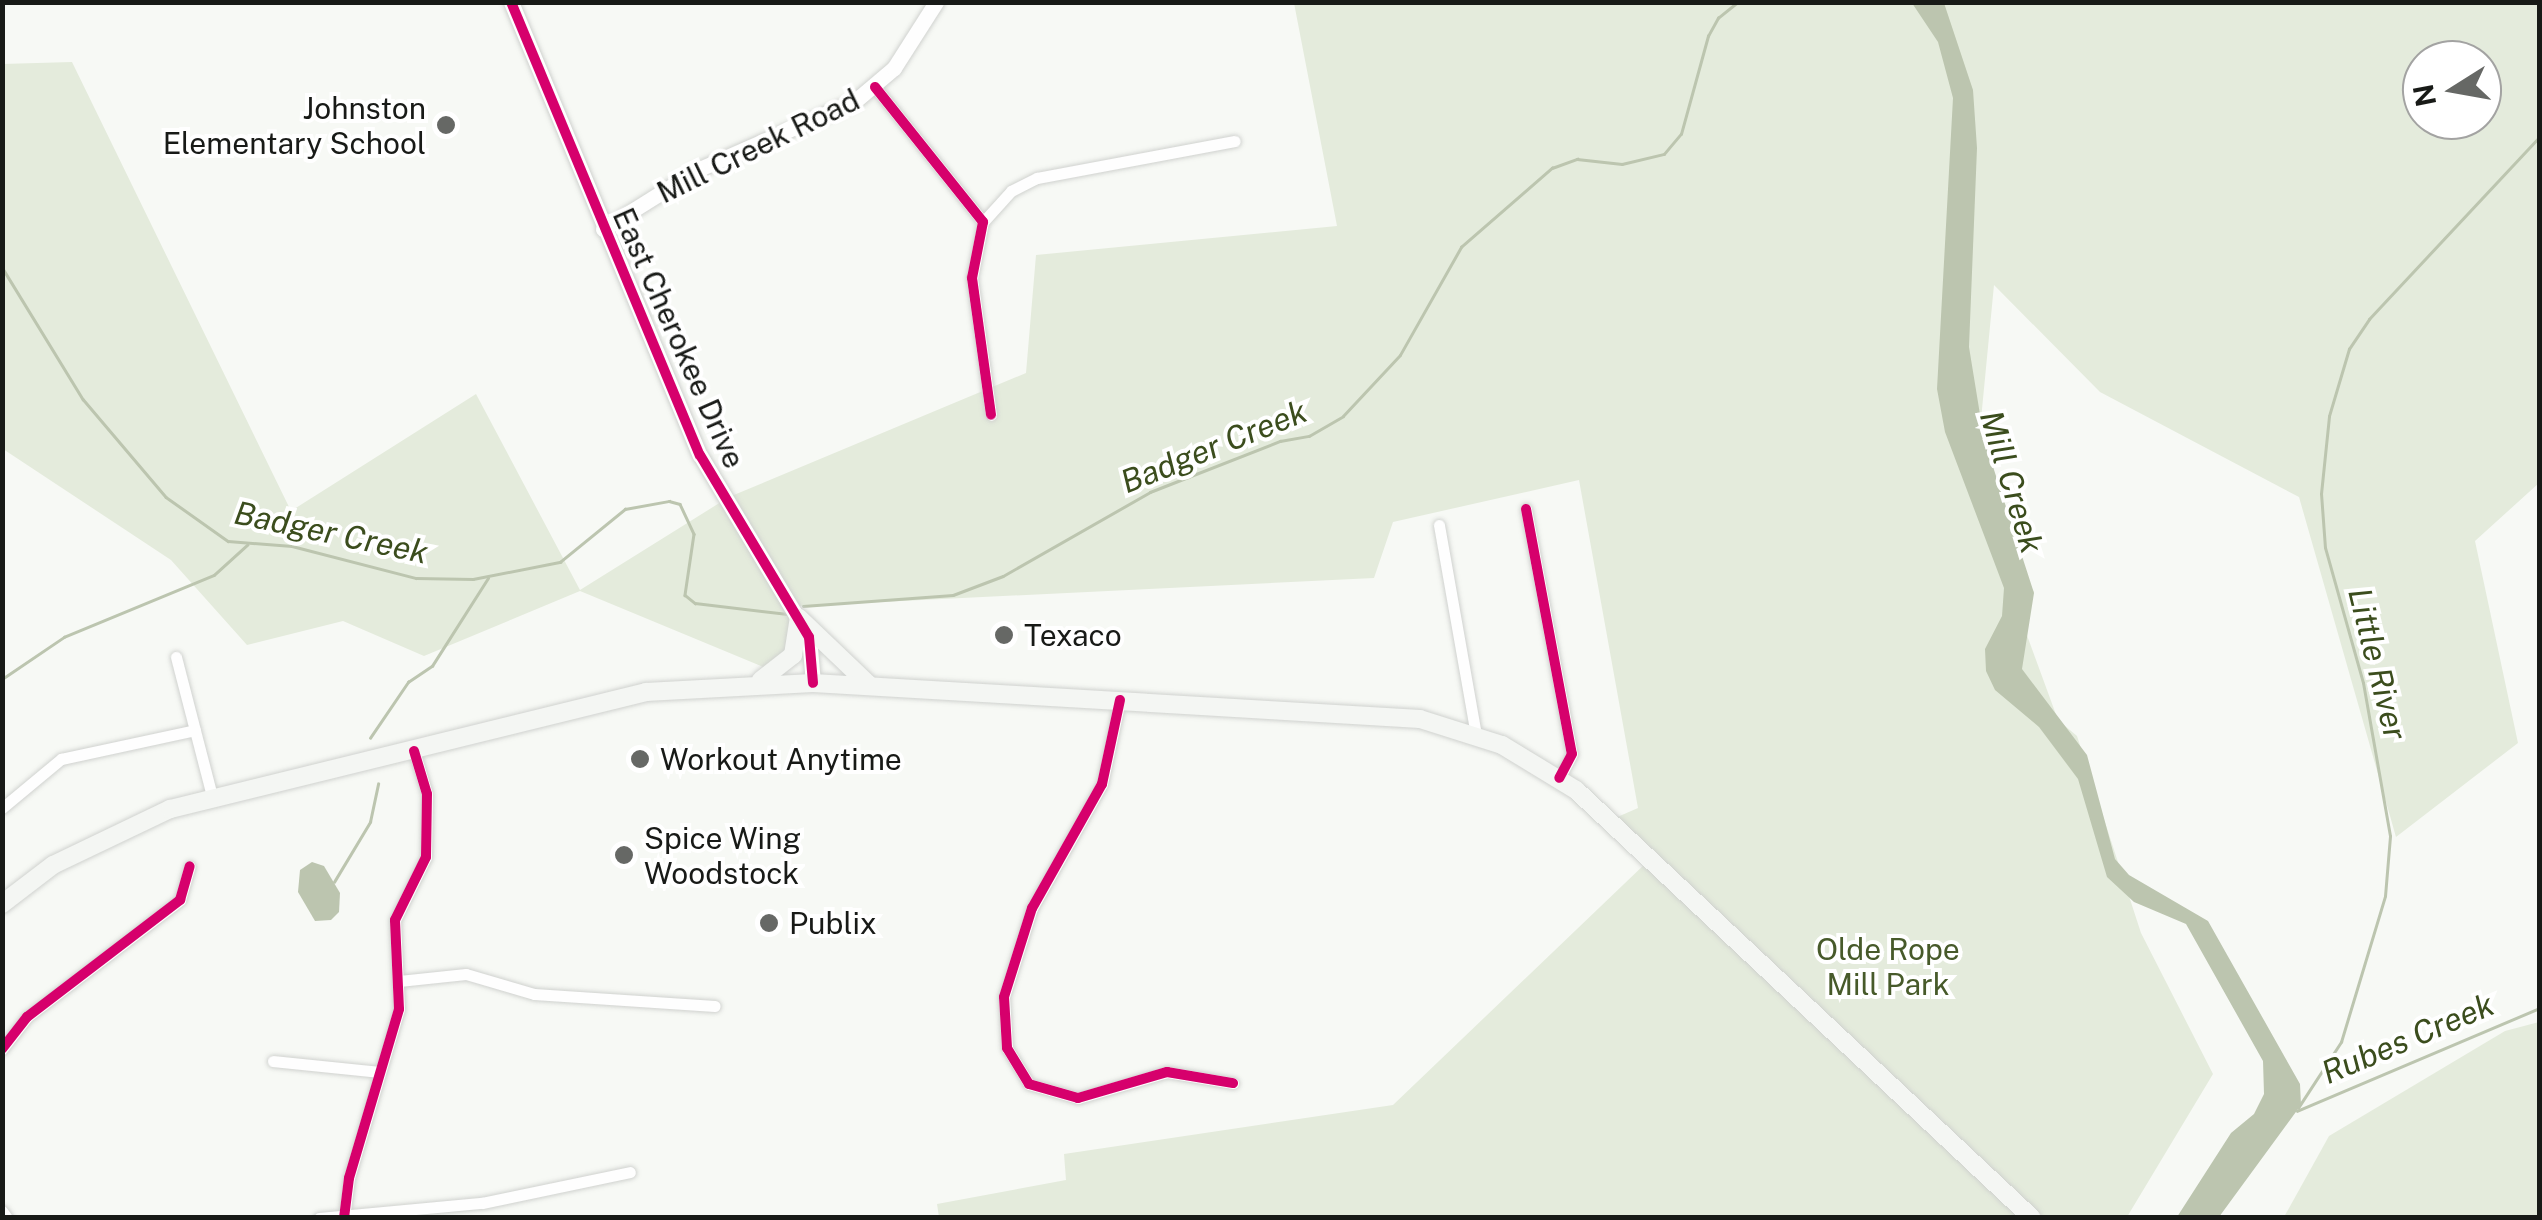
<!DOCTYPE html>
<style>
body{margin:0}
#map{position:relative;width:2542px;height:1220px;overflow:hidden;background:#f7f9f5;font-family:"Public Sans",sans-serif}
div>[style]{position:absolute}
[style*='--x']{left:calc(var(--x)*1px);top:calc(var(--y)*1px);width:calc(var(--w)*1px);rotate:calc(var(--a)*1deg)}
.green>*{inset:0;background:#e4ebdc}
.water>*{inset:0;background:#bcc5af}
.stream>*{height:2.5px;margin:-1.25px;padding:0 1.25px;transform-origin:1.25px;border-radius:1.25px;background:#bcc5af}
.roads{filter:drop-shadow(0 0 2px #d0d2cf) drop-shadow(0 0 2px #d0d2cf)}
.minor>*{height:11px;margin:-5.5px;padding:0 5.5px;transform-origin:5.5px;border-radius:5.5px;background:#fefefe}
.tertiary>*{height:15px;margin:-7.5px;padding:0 7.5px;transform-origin:7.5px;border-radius:7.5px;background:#fefefe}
.secondary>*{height:18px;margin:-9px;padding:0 9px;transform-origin:9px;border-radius:9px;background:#f4f6f3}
.cycleway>*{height:10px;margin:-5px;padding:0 5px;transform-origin:5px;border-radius:5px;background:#d6006c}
.dots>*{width:28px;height:28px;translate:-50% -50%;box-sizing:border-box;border:5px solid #fff;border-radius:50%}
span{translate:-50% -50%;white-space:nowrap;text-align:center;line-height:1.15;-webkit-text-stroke:8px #fff;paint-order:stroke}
.poi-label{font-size:30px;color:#181a17}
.right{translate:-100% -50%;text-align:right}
.left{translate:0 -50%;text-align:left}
.street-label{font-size:30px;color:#181a17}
.park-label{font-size:30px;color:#475a2a}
.water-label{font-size:32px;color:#3b4d1d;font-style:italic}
.frame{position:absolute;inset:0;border:5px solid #181a17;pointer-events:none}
.north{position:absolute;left:2402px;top:40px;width:100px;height:100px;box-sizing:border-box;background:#fff;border:2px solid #a3a3a2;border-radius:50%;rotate:259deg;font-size:28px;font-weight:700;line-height:40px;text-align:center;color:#181a17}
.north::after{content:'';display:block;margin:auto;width:35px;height:45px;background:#666865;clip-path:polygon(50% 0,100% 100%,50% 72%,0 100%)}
</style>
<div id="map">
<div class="green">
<div style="clip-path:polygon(evenodd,1294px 3px,2539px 3px,2539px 483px,2475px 541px,2518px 743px,2396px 837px,2299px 497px,2100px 392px,1994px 285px,1974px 492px,2034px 592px,2021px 619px,2058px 720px,2077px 736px,2141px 933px,2213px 1074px,2127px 1217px,939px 1217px,937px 1204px,1066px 1180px,1064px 1154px,1393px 1105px,1647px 862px,1615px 818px,1638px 808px,1579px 480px,1393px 522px,1374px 578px,800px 606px,778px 673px,580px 591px,424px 656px,343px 621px,247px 645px,171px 560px,3px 449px,2px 64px,72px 62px,291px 511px,476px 394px,580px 590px,729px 497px,1026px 373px,1036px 255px,1337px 226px,1294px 3px,2422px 60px,2482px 60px,2482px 120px,2422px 120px,2422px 60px)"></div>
<div style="clip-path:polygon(2539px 1022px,2539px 1217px,2284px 1217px,2329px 1136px,2505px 1031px)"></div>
</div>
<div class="water">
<div style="clip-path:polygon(1912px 3px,1944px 3px,1973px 90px,1977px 148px,1969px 347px,1984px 439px,2034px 593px,2022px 669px,2087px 755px,2115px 859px,2129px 875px,2208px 921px,2300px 1084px,2301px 1105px,2219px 1217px,2177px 1217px,2231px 1133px,2254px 1114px,2264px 1094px,2263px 1061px,2186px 924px,2134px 902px,2107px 877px,2078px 779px,2039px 727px,1995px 690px,1986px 671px,1985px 649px,2002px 616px,2004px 588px,1945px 432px,1937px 389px,1953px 98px,1938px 42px)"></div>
<div style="clip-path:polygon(312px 862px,324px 866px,340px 893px,339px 912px,331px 920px,315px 921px,298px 892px,300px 870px)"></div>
</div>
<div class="stream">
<div style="--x:2;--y:267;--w:155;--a:58.5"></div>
<div style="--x:83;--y:399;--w:128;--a:49.7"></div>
<div style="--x:166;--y:497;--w:76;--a:35.4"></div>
<div style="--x:228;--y:541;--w:64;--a:4.5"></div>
<div style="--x:292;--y:546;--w:128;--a:14.5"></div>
<div style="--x:416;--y:578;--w:57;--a:1"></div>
<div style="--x:473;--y:579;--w:89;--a:-11.1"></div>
<div style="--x:560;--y:562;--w:84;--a:-39.2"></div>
<div style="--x:625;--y:509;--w:45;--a:-10.3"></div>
<div style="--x:669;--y:501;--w:11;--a:15"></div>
<div style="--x:680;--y:504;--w:33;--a:65"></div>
<div style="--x:694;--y:534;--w:62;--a:98.4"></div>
<div style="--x:685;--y:595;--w:13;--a:39"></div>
<div style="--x:695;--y:603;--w:93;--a:6.8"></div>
<div style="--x:803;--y:606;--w:150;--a:-4.2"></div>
<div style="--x:953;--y:595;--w:53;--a:-20.8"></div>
<div style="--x:1003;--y:576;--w:169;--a:-29.7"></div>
<div style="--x:1150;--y:492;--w:140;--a:-21.4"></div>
<div style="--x:1280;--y:441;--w:29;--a:-10"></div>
<div style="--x:1309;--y:436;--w:39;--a:-30"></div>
<div style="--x:1343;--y:416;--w:83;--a:-46.9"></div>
<div style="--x:1400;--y:355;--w:124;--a:-60.5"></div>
<div style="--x:1461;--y:247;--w:121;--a:-41"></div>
<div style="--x:1552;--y:168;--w:27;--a:-20"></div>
<div style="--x:1577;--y:159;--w:45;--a:6.3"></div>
<div style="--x:1622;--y:164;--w:43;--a:-13.4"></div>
<div style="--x:1664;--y:154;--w:26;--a:-50"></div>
<div style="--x:1681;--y:134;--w:102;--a:-74.6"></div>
<div style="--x:1708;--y:36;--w:21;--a:-61"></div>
<div style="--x:1718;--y:18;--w:26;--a:-39"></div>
<div style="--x:2;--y:679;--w:75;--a:-34.1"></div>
<div style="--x:64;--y:637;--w:162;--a:-22.5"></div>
<div style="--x:214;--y:575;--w:45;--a:-42.3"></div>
<div style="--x:370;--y:738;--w:68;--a:-55.8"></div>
<div style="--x:408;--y:682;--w:29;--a:-34"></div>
<div style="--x:432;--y:666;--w:104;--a:-57.5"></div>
<div style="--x:334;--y:882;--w:70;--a:-59"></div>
<div style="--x:370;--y:822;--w:39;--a:-78"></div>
<div style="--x:2298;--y:1108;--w:79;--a:-56.9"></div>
<div style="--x:2341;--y:1042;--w:152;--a:-73.2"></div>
<div style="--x:2385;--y:896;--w:60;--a:-85.2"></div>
<div style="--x:2390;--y:836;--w:155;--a:-100"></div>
<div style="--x:2363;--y:683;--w:140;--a:-105.7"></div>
<div style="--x:2325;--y:548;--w:54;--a:-94.2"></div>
<div style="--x:2321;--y:494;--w:78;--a:-84.1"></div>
<div style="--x:2329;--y:416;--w:70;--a:-73.4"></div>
<div style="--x:2349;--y:349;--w:36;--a:-56"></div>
<div style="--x:2369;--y:319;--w:250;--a:-46.9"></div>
<div style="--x:2297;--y:1111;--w:264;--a:-23"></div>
</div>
<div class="roads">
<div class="minor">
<div style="--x:875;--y:87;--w:173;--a:51.3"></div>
<div style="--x:983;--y:222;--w:57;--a:101.1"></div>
<div style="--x:972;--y:278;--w:138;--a:82.1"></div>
<div style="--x:983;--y:222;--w:42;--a:-47.9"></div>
<div style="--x:1011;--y:191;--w:29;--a:-27"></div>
<div style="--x:1037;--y:178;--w:201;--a:-10.6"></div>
<div style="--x:1526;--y:509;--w:249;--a:79.4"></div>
<div style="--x:1572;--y:754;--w:27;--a:118"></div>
<div style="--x:1439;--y:525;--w:212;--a:80"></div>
<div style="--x:176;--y:657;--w:144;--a:75.5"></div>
<div style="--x:1120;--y:700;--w:86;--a:102.1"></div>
<div style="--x:1102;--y:784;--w:142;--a:119.4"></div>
<div style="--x:1032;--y:908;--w:93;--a:107.5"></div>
<div style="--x:1004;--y:997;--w:51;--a:86.6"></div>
<div style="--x:1007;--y:1048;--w:42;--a:58.6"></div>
<div style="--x:1029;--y:1084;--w:51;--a:15.9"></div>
<div style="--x:1078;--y:1098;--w:93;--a:-16.3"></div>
<div style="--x:1167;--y:1072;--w:67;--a:9.5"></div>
<div style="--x:2;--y:808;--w:77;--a:-39.7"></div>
<div style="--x:61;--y:759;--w:137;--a:-12.2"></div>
<div style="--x:399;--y:981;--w:67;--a:-6"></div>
<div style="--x:466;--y:974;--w:71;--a:16.4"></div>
<div style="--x:534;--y:994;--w:181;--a:3.8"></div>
<div style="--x:2;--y:1049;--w:41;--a:-52"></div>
<div style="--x:27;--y:1017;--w:193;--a:-37.4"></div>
<div style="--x:180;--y:900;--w:35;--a:-74"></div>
<div style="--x:273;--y:1061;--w:107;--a:5.9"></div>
<div style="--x:2;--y:1211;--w:9;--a:54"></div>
<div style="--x:319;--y:1218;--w:164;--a:-5.3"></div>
<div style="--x:482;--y:1203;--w:151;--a:-11.8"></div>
<div style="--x:344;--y:1218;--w:40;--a:-82.9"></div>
<div style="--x:349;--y:1178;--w:176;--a:-73.5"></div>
<div style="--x:399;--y:1009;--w:89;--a:-92.6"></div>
<div style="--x:395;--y:920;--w:70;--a:-63.8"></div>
<div style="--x:426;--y:857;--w:63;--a:-89.1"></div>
<div style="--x:427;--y:794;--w:45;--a:-106.8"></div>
</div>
<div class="tertiary">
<div style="--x:511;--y:2;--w:491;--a:67.4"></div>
<div style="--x:700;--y:455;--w:212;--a:59.1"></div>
<div style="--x:809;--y:637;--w:46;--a:85"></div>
<div style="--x:603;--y:229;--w:111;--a:-32.1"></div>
<div style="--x:697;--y:170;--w:172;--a:-23.6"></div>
<div style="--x:855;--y:101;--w:51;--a:-40.2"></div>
<div style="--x:894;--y:68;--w:78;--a:-57.5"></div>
</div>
<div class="secondary">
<div style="--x:799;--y:618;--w:97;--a:43.7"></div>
<div style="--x:761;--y:680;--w:41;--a:-38"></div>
<div style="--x:793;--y:655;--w:37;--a:-81"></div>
<div style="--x:2;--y:904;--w:64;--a:-37.4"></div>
<div style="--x:53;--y:865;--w:130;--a:-25.6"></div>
<div style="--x:170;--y:809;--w:490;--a:-13.8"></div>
<div style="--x:646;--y:692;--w:167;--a:-3.1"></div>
<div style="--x:813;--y:683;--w:608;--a:3.39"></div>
<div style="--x:1420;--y:719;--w:86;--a:17.6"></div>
<div style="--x:1502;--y:745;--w:87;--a:31.3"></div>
<div style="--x:1576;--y:790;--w:625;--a:43.19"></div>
</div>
</div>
<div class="cycleway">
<div style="--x:511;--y:2;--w:491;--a:67.4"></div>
<div style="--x:700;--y:455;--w:212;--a:59.1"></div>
<div style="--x:809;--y:637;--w:46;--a:85"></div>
<div style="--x:875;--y:87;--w:173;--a:51.3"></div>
<div style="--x:983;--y:222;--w:57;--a:101.1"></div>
<div style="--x:972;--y:278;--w:138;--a:82.1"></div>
<div style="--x:1526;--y:509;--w:249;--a:79.4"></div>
<div style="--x:1572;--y:754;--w:27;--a:118"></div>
<div style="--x:1120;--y:700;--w:86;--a:102.1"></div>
<div style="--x:1102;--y:784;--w:142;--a:119.4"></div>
<div style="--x:1032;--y:908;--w:93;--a:107.5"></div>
<div style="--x:1004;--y:997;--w:51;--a:86.6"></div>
<div style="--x:1007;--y:1048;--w:42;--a:58.6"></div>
<div style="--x:1029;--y:1084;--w:51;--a:15.9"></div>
<div style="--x:1078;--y:1098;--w:93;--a:-16.3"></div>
<div style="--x:1167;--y:1072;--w:67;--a:9.5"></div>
<div style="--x:2;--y:1049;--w:41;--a:-52"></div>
<div style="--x:27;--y:1017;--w:193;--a:-37.4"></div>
<div style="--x:180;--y:900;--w:35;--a:-74"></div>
<div style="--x:344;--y:1218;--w:40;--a:-82.9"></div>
<div style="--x:349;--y:1178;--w:176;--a:-73.5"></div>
<div style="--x:399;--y:1009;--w:89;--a:-92.6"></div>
<div style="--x:395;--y:920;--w:70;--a:-63.8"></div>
<div style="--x:426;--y:857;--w:63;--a:-89.1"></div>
<div style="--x:427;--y:794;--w:45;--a:-106.8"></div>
</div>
<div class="dots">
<div style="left:446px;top:125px;background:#666865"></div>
<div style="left:1004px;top:635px;background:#666865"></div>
<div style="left:640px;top:759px;background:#666865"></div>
<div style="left:624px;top:855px;background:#666865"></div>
<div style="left:769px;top:923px;background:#666865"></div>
</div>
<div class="poi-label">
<span class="right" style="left:426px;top:125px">Johnston<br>Elementary School</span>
<span class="left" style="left:1024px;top:635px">Texaco</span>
<span class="left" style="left:660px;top:759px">Workout Anytime</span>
<span class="left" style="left:644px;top:855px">Spice Wing<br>Woodstock</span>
<span class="left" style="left:789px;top:923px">Publix</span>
</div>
<div class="street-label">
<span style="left:758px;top:146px;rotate:-26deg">Mill Creek Road</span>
<span style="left:679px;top:338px;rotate:66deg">East Cherokee Drive</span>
</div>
<div class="park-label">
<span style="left:1888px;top:966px">Olde Rope<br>Mill Park</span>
</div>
<div class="water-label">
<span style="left:1214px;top:447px;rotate:-22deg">Badger Creek</span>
<span style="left:2011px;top:482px;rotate:73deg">Mill Creek</span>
<span style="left:331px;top:533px;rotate:12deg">Badger Creek</span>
<span style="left:2377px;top:664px;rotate:76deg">Little River</span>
<span style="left:2408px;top:1039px;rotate:-23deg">Rubes Creek</span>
</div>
<div class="frame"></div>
<div class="north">N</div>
</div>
